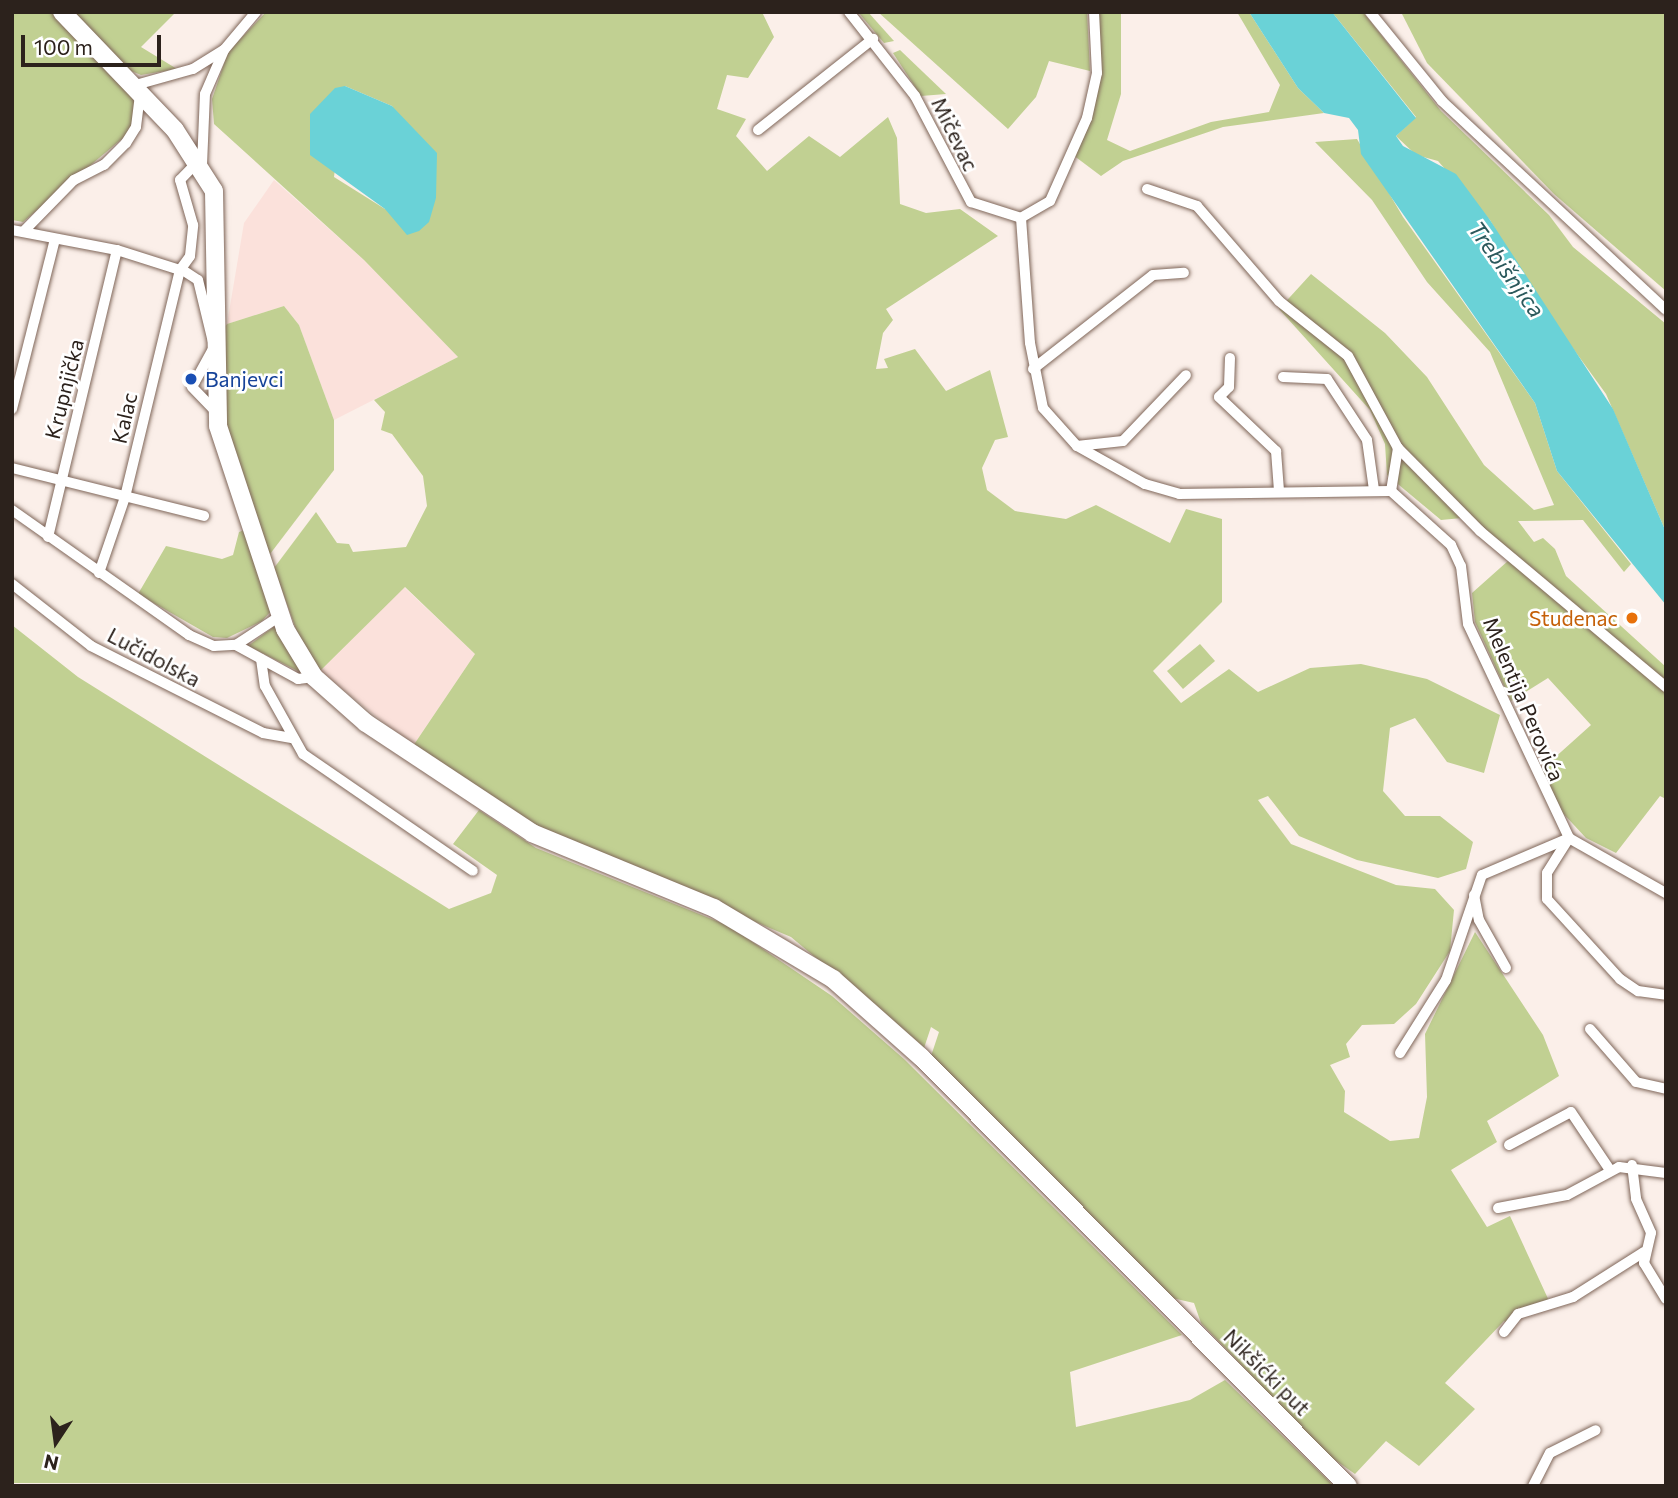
<!DOCTYPE html>
<meta charset="utf-8">
<style>
body{margin:0}
#map{position:relative;width:1678px;height:1498px;overflow:hidden;background:#fbefe9;font-family:Commissioner,sans-serif}
div>[style]{position:absolute}
[style*='--x']{left:calc(var(--x)*1px);top:calc(var(--y)*1px);width:calc(var(--w)*1px);rotate:calc(var(--a)*1deg)}
.commercial>*{inset:0;background:#fbe1db}
.green>*{inset:0;background:#c1d092}
.water>*{inset:0;background:#6ad2d7}
.roads{filter:drop-shadow(0 0 2px #7f6659) drop-shadow(0 0 2px #7f6659)}
.minor>*{height:10px;margin:-5px;padding:0 5px;transform-origin:5px;border-radius:5px;background:#fff}
.primary>*{height:18px;margin:-9px;padding:0 9px;transform-origin:9px;border-radius:9px;background:#fff}
.dots>*{width:19px;height:19px;translate:-50% -50%;box-sizing:border-box;border:4px solid #fff;border-radius:50%}
span{translate:-50% -50%;white-space:nowrap;text-align:center;line-height:1.15;-webkit-text-stroke:5px #fff;paint-order:stroke}
.street-label{font-size:21px;color:#2c221c}
.transit-label{font-size:21px;color:#164399}
.left{translate:0 -50%;text-align:left}
.food-label{font-size:21px;color:#c56008}
.right{translate:-100% -50%;text-align:right}
.water-label{font-size:23px;color:#2b595c;font-style:italic}
.frame{position:absolute;inset:0;border:14px solid #2c221c;pointer-events:none}
.north{position:absolute;left:21px;top:1407px;width:70px;height:70px;-webkit-text-stroke:5px #fff;paint-order:stroke;rotate:193deg;font-size:19px;font-weight:700;line-height:28px;text-align:center;color:#2c221c}
.north::after{content:'';display:block;margin:auto;width:24px;height:32px;background:#2c221c;clip-path:polygon(50% 0,100% 100%,50% 72%,0 100%)}
.scale{position:absolute;left:21px;top:35px;width:140px;height:32px;box-sizing:border-box;border:4px solid #2c221c;border-top:0;padding-left:9px;font-size:21px;line-height:24px;white-space:nowrap;color:#2c221c;-webkit-text-stroke:5px #fff;paint-order:stroke}
</style>
<div id="map">
<div class="commercial">
<div style="clip-path:polygon(274px 180px,364px 260px,458px 357px,334px 420px,299px 325px,284px 306px,227px 324px,244px 223px)"></div>
<div style="clip-path:polygon(404px 587px,475px 654px,413px 746px,320px 671px)"></div>
</div>
<div class="green">
<div style="clip-path:polygon(12px 12px,55px 12px,131px 91px,135px 105px,130px 132px,23px 222px,12px 220px)"></div>
<div style="clip-path:polygon(71px 12px,176px 12px,141px 47px,177px 69px,141px 75px,124px 68px)"></div>
<div style="clip-path:polygon(evenodd,266px 12px,762px 12px,774px 37px,748px 78px,727px 75px,717px 109px,746px 119px,736px 136px,767px 171px,809px 136px,840px 157px,888px 117px,897px 138px,900px 204px,926px 213px,960px 209px,998px 236px,886px 309px,893px 320px,883px 333px,876px 369px,888px 368px,884px 359px,915px 349px,946px 391px,990px 370px,1008px 437px,995px 440px,982px 468px,987px 490px,1015px 511px,1066px 519px,1096px 505px,1170px 543px,1186px 509px,1222px 519px,1222px 602px,1153px 671px,1181px 703px,1229px 669px,1258px 692px,1310px 668px,1361px 664px,1427px 679px,1500px 715px,1484px 773px,1447px 762px,1415px 718px,1390px 728px,1383px 791px,1405px 816px,1440px 816px,1473px 842px,1466px 869px,1438px 878px,1357px 860px,1299px 836px,1268px 796px,1258px 800px,1291px 844px,1396px 885px,1435px 889px,1454px 910px,1450px 951px,1416px 1004px,1394px 1024px,1362px 1025px,1346px 1044px,1350px 1057px,1330px 1065px,1345px 1091px,1344px 1112px,1390px 1141px,1419px 1138px,1427px 1097px,1425px 1034px,1475px 932px,1543px 1035px,1559px 1076px,1487px 1121px,1497px 1142px,1451px 1170px,1487px 1227px,1510px 1216px,1550px 1303px,1519px 1314px,1510px 1325px,1504px 1321px,1445px 1383px,1475px 1409px,1419px 1466px,1386px 1441px,1355px 1474px,1328px 1455px,1201px 1323px,1194px 1303px,1172px 1298px,931px 1056px,939px 1032px,931px 1027px,924px 1048px,791px 937px,553px 836px,413px 746px,475px 654px,405px 587px,320px 671px,302px 646px,274px 568px,316px 512px,337px 543px,349px 544px,353px 552px,406px 547px,427px 506px,423px 476px,392px 434px,381px 430px,385px 412px,374px 400px,458px 357px,364px 260px,214px 124px,212px 99px,228px 52px,266px 12px,345px 86px,392px 106px,432px 177px,436px 198px,385px 209px,334px 177px,345px 86px)"></div>
<div style="clip-path:polygon(858px 12px,868px 12px,894px 41px,884px 43px)"></div>
<div style="clip-path:polygon(878px 12px,1087px 12px,1090px 71px,1049px 61px,1036px 97px,1008px 129px)"></div>
<div style="clip-path:polygon(1094px 12px,1121px 12px,1121px 94px,1107px 140px,1130px 151px,1211px 122px,1269px 112px,1280px 85px,1237px 12px,1249px 12px,1298px 88px,1324px 113px,1223px 127px,1123px 161px,1101px 176px,1073px 155px,1093px 98px)"></div>
<div style="clip-path:polygon(1332px 12px,1363px 12px,1441px 111px,1549px 215px,1573px 247px,1666px 324px,1666px 532px,1606px 394px,1530px 289px,1490px 220px,1438px 161px,1416px 155px,1396px 136px,1416px 117px)"></div>
<div style="clip-path:polygon(1401px 12px,1666px 12px,1666px 291px,1554px 194px,1427px 63px)"></div>
<div style="clip-path:polygon(900px 50px,946px 94px,921px 96px,893px 53px)"></div>
<div style="clip-path:polygon(1357px 139px,1403px 217px,1535px 403px,1557px 471px,1631px 564px,1624px 572px,1583px 520px,1518px 521px,1534px 542px,1543px 538px,1555px 549px,1566px 576px,1666px 667px,1666px 799px,1660px 796px,1616px 853px,1586px 838px,1560px 810px,1542px 769px,1591px 725px,1548px 678px,1511px 701px,1475px 622px,1472px 593px,1509px 560px,1462px 518px,1441px 520px,1387px 475px,1385px 444px,1370px 410px,1279px 309px,1311px 274px,1385px 333px,1427px 377px,1484px 465px,1534px 510px,1554px 505px,1490px 352px,1427px 282px,1372px 200px,1315px 142px)"></div>
<div style="clip-path:polygon(284px 306px,299px 325px,334px 420px,334px 470px,267px 558px,223px 427px,220px 333px,227px 324px)"></div>
<div style="clip-path:polygon(247px 529px,272px 610px,262px 621px,227px 638px,213px 637px,138px 594px,166px 546px,222px 559px,233px 555px,239px 532px)"></div>
<div style="clip-path:polygon(12px 625px,78px 677px,449px 909px,491px 893px,497px 875px,453px 844px,479px 810px,536px 848px,729px 926px,832px 996px,904px 1059px,1182px 1335px,1070px 1372px,1076px 1427px,1190px 1400px,1225px 1380px,1334px 1486px,12px 1483px)"></div>
<div style="clip-path:polygon(276px 625px,302px 668px,300px 672px,248px 646px)"></div>
<div style="clip-path:polygon(1200px 644px,1215px 661px,1183px 689px,1167px 671px)"></div>
</div>
<div class="water">
<div style="clip-path:polygon(1249px 12px,1332px 12px,1416px 118px,1396px 136px,1403px 146px,1456px 174px,1490px 220px,1613px 409px,1666px 532px,1666px 605px,1557px 471px,1535px 403px,1361px 154px,1358px 130px,1349px 118px,1324px 113px,1298px 88px)"></div>
<div style="clip-path:polygon(345px 86px,392px 106px,437px 153px,436px 198px,429px 222px,419px 231px,407px 235px,385px 209px,310px 155px,310px 114px,335px 88px)"></div>
</div>
<div class="roads">
<div class="minor">
<div style="--x:849;--y:12;--w:107;--a:51.8"></div>
<div style="--x:915;--y:96;--w:120;--a:62.2"></div>
<div style="--x:971;--y:202;--w:52;--a:17.7"></div>
<div style="--x:1094;--y:12;--w:61;--a:87.2"></div>
<div style="--x:1097;--y:73;--w:46;--a:102.5"></div>
<div style="--x:1087;--y:118;--w:91;--a:114"></div>
<div style="--x:1050;--y:201;--w:34;--a:150"></div>
<div style="--x:1021;--y:218;--w:125;--a:85.9"></div>
<div style="--x:1030;--y:343;--w:66;--a:78.7"></div>
<div style="--x:1043;--y:408;--w:51;--a:48.2"></div>
<div style="--x:1077;--y:446;--w:78;--a:29.2"></div>
<div style="--x:1145;--y:484;--w:35;--a:16"></div>
<div style="--x:1179;--y:494;--w:212;--a:-0.8"></div>
<div style="--x:1391;--y:491;--w:81;--a:42"></div>
<div style="--x:1451;--y:545;--w:23;--a:65"></div>
<div style="--x:1461;--y:566;--w:58;--a:83.1"></div>
<div style="--x:1468;--y:624;--w:237;--a:64.7"></div>
<div style="--x:1569;--y:838;--w:112;--a:29.6"></div>
<div style="--x:1370;--y:12;--w:114;--a:51"></div>
<div style="--x:1442;--y:101;--w:306;--a:43"></div>
<div style="--x:132;--y:86;--w:63;--a:-15.6"></div>
<div style="--x:193;--y:69;--w:36;--a:-32"></div>
<div style="--x:224;--y:50;--w:50;--a:-49.9"></div>
<div style="--x:758;--y:130;--w:147;--a:-38.4"></div>
<div style="--x:202;--y:165;--w:71;--a:-87.6"></div>
<div style="--x:205;--y:94;--w:48;--a:-66.6"></div>
<div style="--x:1147;--y:189;--w:53;--a:18.8"></div>
<div style="--x:1197;--y:206;--w:125;--a:49.2"></div>
<div style="--x:1279;--y:301;--w:88;--a:38.6"></div>
<div style="--x:1348;--y:356;--w:105;--a:61.5"></div>
<div style="--x:1398;--y:448;--w:44;--a:99.2"></div>
<div style="--x:12;--y:230;--w:107;--a:10.8"></div>
<div style="--x:117;--y:250;--w:66;--a:17.6"></div>
<div style="--x:180;--y:270;--w:17;--a:-54"></div>
<div style="--x:190;--y:256;--w:31;--a:-84"></div>
<div style="--x:193;--y:225;--w:47;--a:-106.1"></div>
<div style="--x:180;--y:180;--w:28;--a:-46"></div>
<div style="--x:23;--y:232;--w:73;--a:-45.6"></div>
<div style="--x:74;--y:180;--w:34;--a:-27"></div>
<div style="--x:104;--y:165;--w:31;--a:-45"></div>
<div style="--x:126;--y:143;--w:19;--a:-58"></div>
<div style="--x:136;--y:127;--w:33;--a:-83"></div>
<div style="--x:181;--y:269;--w:20;--a:33"></div>
<div style="--x:198;--y:280;--w:64;--a:76.4"></div>
<div style="--x:213;--y:349;--w:43;--a:118.9"></div>
<div style="--x:192;--y:387;--w:33;--a:46"></div>
<div style="--x:1230;--y:358;--w:29;--a:92"></div>
<div style="--x:1229;--y:387;--w:14;--a:135"></div>
<div style="--x:1219;--y:397;--w:79;--a:43.5"></div>
<div style="--x:1276;--y:451;--w:40;--a:85.7"></div>
<div style="--x:1033;--y:369;--w:152;--a:-38.1"></div>
<div style="--x:1153;--y:275;--w:31;--a:-4"></div>
<div style="--x:1283;--y:377;--w:44;--a:2.6"></div>
<div style="--x:1327;--y:379;--w:73;--a:56.7"></div>
<div style="--x:1367;--y:440;--w:50;--a:82"></div>
<div style="--x:12;--y:409;--w:175;--a:-75.8"></div>
<div style="--x:1077;--y:446;--w:46;--a:-6.2"></div>
<div style="--x:1123;--y:441;--w:91;--a:-46.3"></div>
<div style="--x:1398;--y:448;--w:117;--a:45.3"></div>
<div style="--x:1480;--y:531;--w:243;--a:40"></div>
<div style="--x:12;--y:468;--w:198;--a:14"></div>
<div style="--x:12;--y:510;--w:217;--a:35.2"></div>
<div style="--x:189;--y:635;--w:27;--a:24"></div>
<div style="--x:214;--y:646;--w:22;--a:-3"></div>
<div style="--x:236;--y:645;--w:71;--a:28.7"></div>
<div style="--x:298;--y:679;--w:16;--a:-7"></div>
<div style="--x:48;--y:537;--w:295;--a:-76.5"></div>
<div style="--x:99;--y:573;--w:80;--a:-71.1"></div>
<div style="--x:125;--y:497;--w:234;--a:-76.4"></div>
<div style="--x:12;--y:584;--w:100;--a:38.1"></div>
<div style="--x:91;--y:646;--w:193;--a:26.8"></div>
<div style="--x:263;--y:733;--w:29;--a:10"></div>
<div style="--x:236;--y:645;--w:53;--a:-33.4"></div>
<div style="--x:261;--y:659;--w:27;--a:82"></div>
<div style="--x:265;--y:686;--w:78;--a:60.8"></div>
<div style="--x:303;--y:754;--w:206;--a:34.5"></div>
<div style="--x:1474;--y:895;--w:25;--a:79"></div>
<div style="--x:1479;--y:920;--w:55;--a:60.6"></div>
<div style="--x:1590;--y:1029;--w:70;--a:49"></div>
<div style="--x:1636;--y:1082;--w:31;--a:13"></div>
<div style="--x:1400;--y:1053;--w:86;--a:-57.8"></div>
<div style="--x:1446;--y:980;--w:111;--a:-71.1"></div>
<div style="--x:1482;--y:875;--w:95;--a:-23"></div>
<div style="--x:1569;--y:838;--w:41;--a:122.2"></div>
<div style="--x:1547;--y:873;--w:26;--a:90"></div>
<div style="--x:1547;--y:899;--w:108;--a:47.6"></div>
<div style="--x:1620;--y:979;--w:22;--a:34"></div>
<div style="--x:1638;--y:991;--w:28;--a:8"></div>
<div style="--x:1509;--y:1145;--w:70;--a:-28"></div>
<div style="--x:1571;--y:1112;--w:70;--a:56.1"></div>
<div style="--x:1632;--y:1165;--w:34;--a:83"></div>
<div style="--x:1636;--y:1199;--w:37;--a:66"></div>
<div style="--x:1651;--y:1233;--w:31;--a:103"></div>
<div style="--x:1644;--y:1263;--w:42;--a:58.6"></div>
<div style="--x:1498;--y:1208;--w:70;--a:-10.7"></div>
<div style="--x:1567;--y:1195;--w:59;--a:-28.3"></div>
<div style="--x:1619;--y:1167;--w:47;--a:7.3"></div>
<div style="--x:1504;--y:1332;--w:23;--a:-52"></div>
<div style="--x:1518;--y:1314;--w:58;--a:-17.2"></div>
<div style="--x:1573;--y:1297;--w:84;--a:-32.4"></div>
<div style="--x:1533;--y:1486;--w:37;--a:-63"></div>
<div style="--x:1550;--y:1453;--w:51;--a:-26.6"></div>
</div>
<div class="primary">
<div style="--x:62;--y:12;--w:163;--a:46.2"></div>
<div style="--x:175;--y:130;--w:72;--a:57.4"></div>
<div style="--x:214;--y:191;--w:235;--a:89"></div>
<div style="--x:218;--y:426;--w:214;--a:71.7"></div>
<div style="--x:285;--y:629;--w:56;--a:58.9"></div>
<div style="--x:314;--y:677;--w:69;--a:41.5"></div>
<div style="--x:366;--y:723;--w:199;--a:33.5"></div>
<div style="--x:532;--y:833;--w:197;--a:22.4"></div>
<div style="--x:714;--y:908;--w:139;--a:30.8"></div>
<div style="--x:833;--y:979;--w:118;--a:41.6"></div>
<div style="--x:921;--y:1057;--w:605;--a:45.13"></div>
</div>
</div>
<div class="dots">
<div style="left:191px;top:379px;background:#1a4fb4"></div>
<div style="left:1632px;top:618px;background:#e8710a"></div>
</div>
<div class="street-label">
<span style="left:955px;top:134px;rotate:64deg">Mičevac</span>
<span style="left:64px;top:389px;rotate:-76deg">Krupnjička</span>
<span style="left:124px;top:418px;rotate:-77deg">Kalac</span>
<span style="left:154px;top:657px;rotate:28deg">Lučidolska</span>
<span style="left:1524px;top:699px;rotate:67deg">Melentija Perovića</span>
<span style="left:1267px;top:1372px;rotate:45deg">Nikšićki put</span>
</div>
<div class="transit-label">
<span class="left" style="left:205px;top:379px">Banjevci</span>
</div>
<div class="food-label">
<span class="right" style="left:1618px;top:618px">Studenac</span>
</div>
<div class="water-label">
<span style="left:1507px;top:269px;rotate:54deg">Trebišnjica</span>
</div>
<div class="frame"></div>
<div class="north">N</div>
<div class="scale">100 m</div>
</div>
